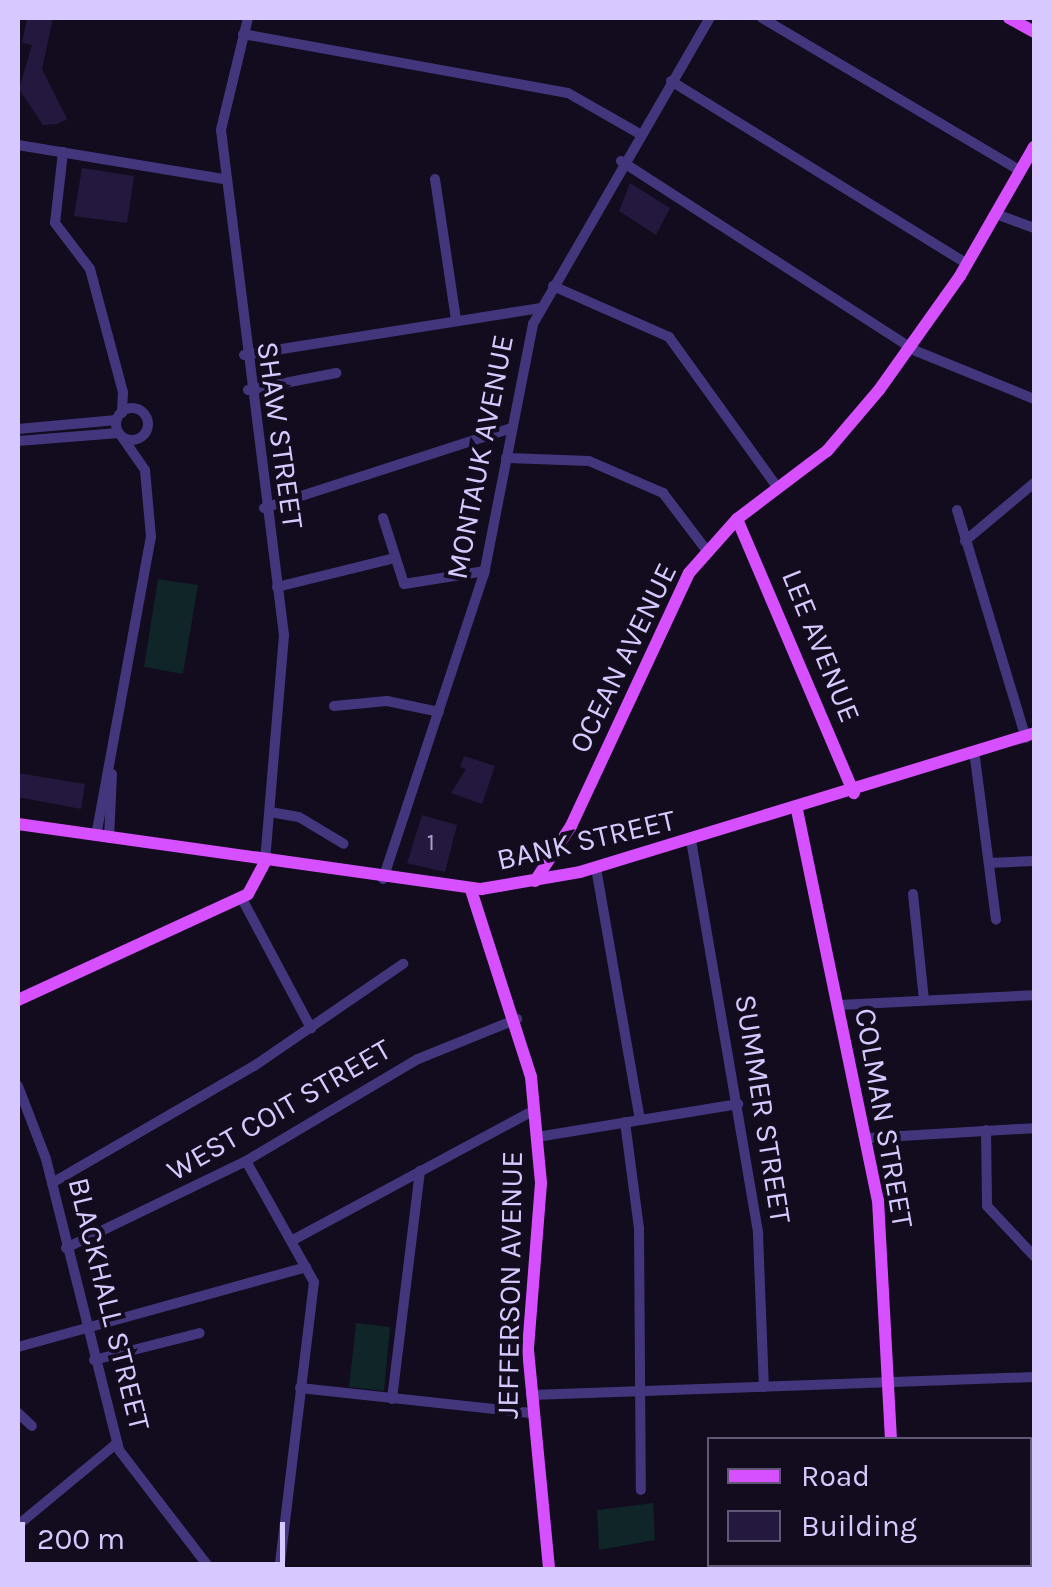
<!DOCTYPE html>
<style>
body{margin:0}
#map{position:relative;width:1052px;height:1587px;overflow:hidden;background:#120c1e;font-family:Karla,sans-serif}
div>[style]{position:absolute}
[style*='--x']{left:calc(var(--x)*1px);top:calc(var(--y)*1px);width:calc(var(--w)*1px);rotate:calc(var(--a)*1deg)}
.green>*{inset:0;background:#0f2528}
.building>*{inset:0;background:#25183f}
.minor>*{height:10px;margin:-5px;padding:0 5px;transform-origin:5px;border-radius:5px;background:#44367d}
.minor>.ring{margin:-5px;padding:0;box-sizing:content-box;background:none;border:10px solid #44367d;border-radius:50%}
.major>*{height:12px;margin:-6px;padding:0 6px;transform-origin:6px;border-radius:6px;background:#d750ff}
span{translate:-50% -50%;white-space:nowrap;text-align:center;line-height:1.15;-webkit-text-stroke:8px #120c1e;paint-order:stroke}
.number-label{font-size:25px;color:#aa9dcf}
.number-label span{-webkit-text-stroke-width:0}
.street-label{font-size:30px;color:#d7c9ff}
.frame{position:absolute;inset:0;border:20px solid #d7c9ff;pointer-events:none}
.legend{position:absolute;left:707px;top:1437px;width:325px;height:130px;box-sizing:border-box;background:#120c1e;border:2px solid #615878;margin:0;padding:12px 18px;list-style:none;font-size:30px;color:#d7c9ff}
.legend li{display:flex;align-items:center;gap:20px;height:50px}
.legend b{width:50px;border:2px solid #615878}
.scale{position:absolute;left:20px;top:1522px;width:265px;height:45px;box-sizing:border-box;border:5px solid #d7c9ff;border-top:0;padding-left:12px;font-size:30px;line-height:35px;white-space:nowrap;color:#d7c9ff;-webkit-text-stroke:8px #120c1e;paint-order:stroke}
</style>
<div id="map">
<div class="green">
<div style="clip-path:polygon(158px 579px,198px 585px,183px 674px,144px 667px)"></div>
<div style="clip-path:polygon(356px 1323px,390px 1327px,384px 1391px,349px 1387px)"></div>
<div style="clip-path:polygon(653px 1503px,655px 1540px,599px 1550px,597px 1510px)"></div>
</div>
<div class="building">
<div style="clip-path:polygon(27px 18px,53px 18px,42px 69px,67px 119px,57px 124px,43px 125px,19px 89px,32px 45px,22px 43px)"></div>
<div style="clip-path:polygon(82px 168px,134px 176px,127px 223px,74px 216px)"></div>
<div style="clip-path:polygon(630px 183px,670px 208px,656px 235px,619px 211px)"></div>
<div style="clip-path:polygon(464px 756px,495px 766px,482px 804px,451px 793px,466px 769px,460px 767px)"></div>
<div style="clip-path:polygon(18px 773px,85px 784px,81px 809px,18px 797px)"></div>
<div style="clip-path:polygon(422px 815px,457px 825px,445px 872px,407px 863px)"></div>
</div>
<div class="minor">
<div style="--x:248;--y:18;--w:115;--a:103.6"></div>
<div style="--x:221;--y:130;--w:509;--a:82.89"></div>
<div style="--x:284;--y:635;--w:228;--a:94.8"></div>
<div style="--x:762;--y:18;--w:301;--a:30.6"></div>
<div style="--x:243;--y:34;--w:330;--a:10.3"></div>
<div style="--x:568;--y:93;--w:81;--a:29.7"></div>
<div style="--x:671;--y:81;--w:348;--a:31.7"></div>
<div style="--x:18;--y:145;--w:208;--a:9.4"></div>
<div style="--x:63;--y:152;--w:71;--a:96.4"></div>
<div style="--x:55;--y:223;--w:58;--a:52.7"></div>
<div style="--x:90;--y:269;--w:127;--a:75"></div>
<div style="--x:123;--y:392;--w:21;--a:93"></div>
<div style="--x:621;--y:161;--w:351;--a:32.8"></div>
<div style="--x:916;--y:351;--w:127;--a:22.1"></div>
<div style="--x:435;--y:179;--w:143;--a:81.5"></div>
<div style="--x:996;--y:214;--w:40;--a:20.2"></div>
<div style="--x:553;--y:286;--w:127;--a:23.7"></div>
<div style="--x:669;--y:337;--w:186;--a:54.2"></div>
<div style="--x:244;--y:355;--w:301;--a:-9"></div>
<div style="--x:248;--y:390;--w:90;--a:-10.9"></div>
<div class="ring" style="left:116px;top:408px;width:22px;height:22px"></div>
<div style="--x:18;--y:429;--w:99;--a:-5.2"></div>
<div style="--x:18;--y:441;--w:101;--a:-4.5"></div>
<div style="--x:506;--y:458;--w:83;--a:2.1"></div>
<div style="--x:589;--y:461;--w:81;--a:23.4"></div>
<div style="--x:663;--y:493;--w:73;--a:52.8"></div>
<div style="--x:264;--y:508;--w:261;--a:-17.9"></div>
<div style="--x:957;--y:510;--w:238;--a:73.2"></div>
<div style="--x:383;--y:518;--w:69;--a:72.3"></div>
<div style="--x:404;--y:584;--w:82;--a:-9.1"></div>
<div style="--x:965;--y:541;--w:90;--a:-40"></div>
<div style="--x:277;--y:587;--w:122;--a:-13.8"></div>
<div style="--x:334;--y:706;--w:53;--a:-5.4"></div>
<div style="--x:387;--y:701;--w:53;--a:11.9"></div>
<div style="--x:975;--y:758;--w:163;--a:82.6"></div>
<div style="--x:270;--y:812;--w:29;--a:10"></div>
<div style="--x:299;--y:817;--w:52;--a:31"></div>
<div style="--x:96;--y:836;--w:304;--a:-79.6"></div>
<div style="--x:151;--y:537;--w:67;--a:-95.1"></div>
<div style="--x:145;--y:470;--w:40;--a:-124.9"></div>
<div style="--x:109;--y:838;--w:64;--a:-87.3"></div>
<div style="--x:691;--y:840;--w:400;--a:80.3"></div>
<div style="--x:758;--y:1234;--w:153;--a:87.8"></div>
<div style="--x:989;--y:863;--w:45;--a:-2.5"></div>
<div style="--x:596;--y:868;--w:255;--a:80.1"></div>
<div style="--x:383;--y:879;--w:321;--a:-71.7"></div>
<div style="--x:484;--y:574;--w:255;--a:-78.9"></div>
<div style="--x:533;--y:324;--w:354;--a:-60"></div>
<div style="--x:913;--y:894;--w:107;--a:84.1"></div>
<div style="--x:241;--y:897;--w:149;--a:61.9"></div>
<div style="--x:839;--y:1005;--w:195;--a:-2.9"></div>
<div style="--x:18;--y:1086;--w:78;--a:69"></div>
<div style="--x:46;--y:1159;--w:300;--a:75.9"></div>
<div style="--x:119;--y:1450;--w:151;--a:52.5"></div>
<div style="--x:625;--y:1122;--w:107;--a:82.5"></div>
<div style="--x:639;--y:1228;--w:262;--a:89.6"></div>
<div style="--x:986;--y:1130;--w:76;--a:89.2"></div>
<div style="--x:987;--y:1206;--w:69;--a:46.8"></div>
<div style="--x:537;--y:1137;--w:204;--a:-9.3"></div>
<div style="--x:868;--y:1138;--w:166;--a:-3.4"></div>
<div style="--x:246;--y:1161;--w:139;--a:60.7"></div>
<div style="--x:314;--y:1282;--w:290;--a:96.9"></div>
<div style="--x:52;--y:1183;--w:233;--a:-30.1"></div>
<div style="--x:254;--y:1066;--w:181;--a:-34.4"></div>
<div style="--x:293;--y:1240;--w:274;--a:-28.3"></div>
<div style="--x:66;--y:1248;--w:200;--a:-25.8"></div>
<div style="--x:246;--y:1161;--w:200;--a:-30.7"></div>
<div style="--x:418;--y:1059;--w:107;--a:-22"></div>
<div style="--x:18;--y:1347;--w:299;--a:-15.5"></div>
<div style="--x:94;--y:1360;--w:109;--a:-14.3"></div>
<div style="--x:300;--y:1388;--w:232;--a:6.2"></div>
<div style="--x:531;--y:1395;--w:503;--a:-2.05"></div>
<div style="--x:392;--y:1399;--w:230;--a:-83"></div>
<div style="--x:18;--y:1413;--w:19;--a:43"></div>
<div style="--x:18;--y:1525;--w:129;--a:-39.6"></div>
<div style="--x:1030;--y:1538;--w:4;--a:0"></div>
</div>
<div class="major">
<div style="--x:1009;--y:18;--w:29;--a:29"></div>
<div style="--x:737;--y:519;--w:298;--a:66.9"></div>
<div style="--x:797;--y:810;--w:398;--a:78.3"></div>
<div style="--x:878;--y:1200;--w:240;--a:86.9"></div>
<div style="--x:18;--y:824;--w:468;--a:8"></div>
<div style="--x:481;--y:889;--w:100;--a:-9.7"></div>
<div style="--x:580;--y:872;--w:475;--a:-17"></div>
<div style="--x:535;--y:881;--w:66;--a:-56.8"></div>
<div style="--x:571;--y:826;--w:279;--a:-65"></div>
<div style="--x:689;--y:573;--w:72;--a:-48.4"></div>
<div style="--x:737;--y:519;--w:113;--a:-37.1"></div>
<div style="--x:827;--y:451;--w:80;--a:-49.6"></div>
<div style="--x:879;--y:390;--w:140;--a:-54.6"></div>
<div style="--x:960;--y:276;--w:149;--a:-60.2"></div>
<div style="--x:471;--y:890;--w:196;--a:72.2"></div>
<div style="--x:531;--y:1077;--w:106;--a:84.6"></div>
<div style="--x:541;--y:1183;--w:168;--a:94.5"></div>
<div style="--x:528;--y:1350;--w:221;--a:84.5"></div>
<div style="--x:18;--y:1000;--w:253;--a:-24.7"></div>
<div style="--x:248;--y:894;--w:36;--a:-62"></div>
<div style="--x:895;--y:1564;--w:6;--a:90"></div>
</div>
<div class="number-label">
<span style="left:431px;top:842px">1</span>
</div>
<div class="street-label">
<span style="left:280px;top:435px;rotate:82deg">SHAW STREET</span>
<span style="left:480px;top:457px;rotate:-79deg">MONTAUK AVENUE</span>
<span style="left:821px;top:646px;rotate:68deg">LEE AVENUE</span>
<span style="left:623px;top:658px;rotate:-64deg">OCEAN AVENUE</span>
<span style="left:586px;top:840px;rotate:-13deg">BANK STREET</span>
<span style="left:763px;top:1109px;rotate:81deg">SUMMER STREET</span>
<span style="left:279px;top:1110px;rotate:-30deg">WEST COIT STREET</span>
<span style="left:884px;top:1118px;rotate:80deg">COLMAN STREET</span>
<span style="left:510px;top:1285px;rotate:-89deg">JEFFERSON AVENUE</span>
<span style="left:109px;top:1304px;rotate:76deg">BLACKHALL STREET</span>
</div>
<div class="frame"></div>
<ul class="legend">
<li><b style="height:12px;background:#d750ff"></b>Road</li>
<li><b style="height:28px;background:#25183f"></b>Building</li>
</ul>
<div class="scale">200 m</div>
</div>
